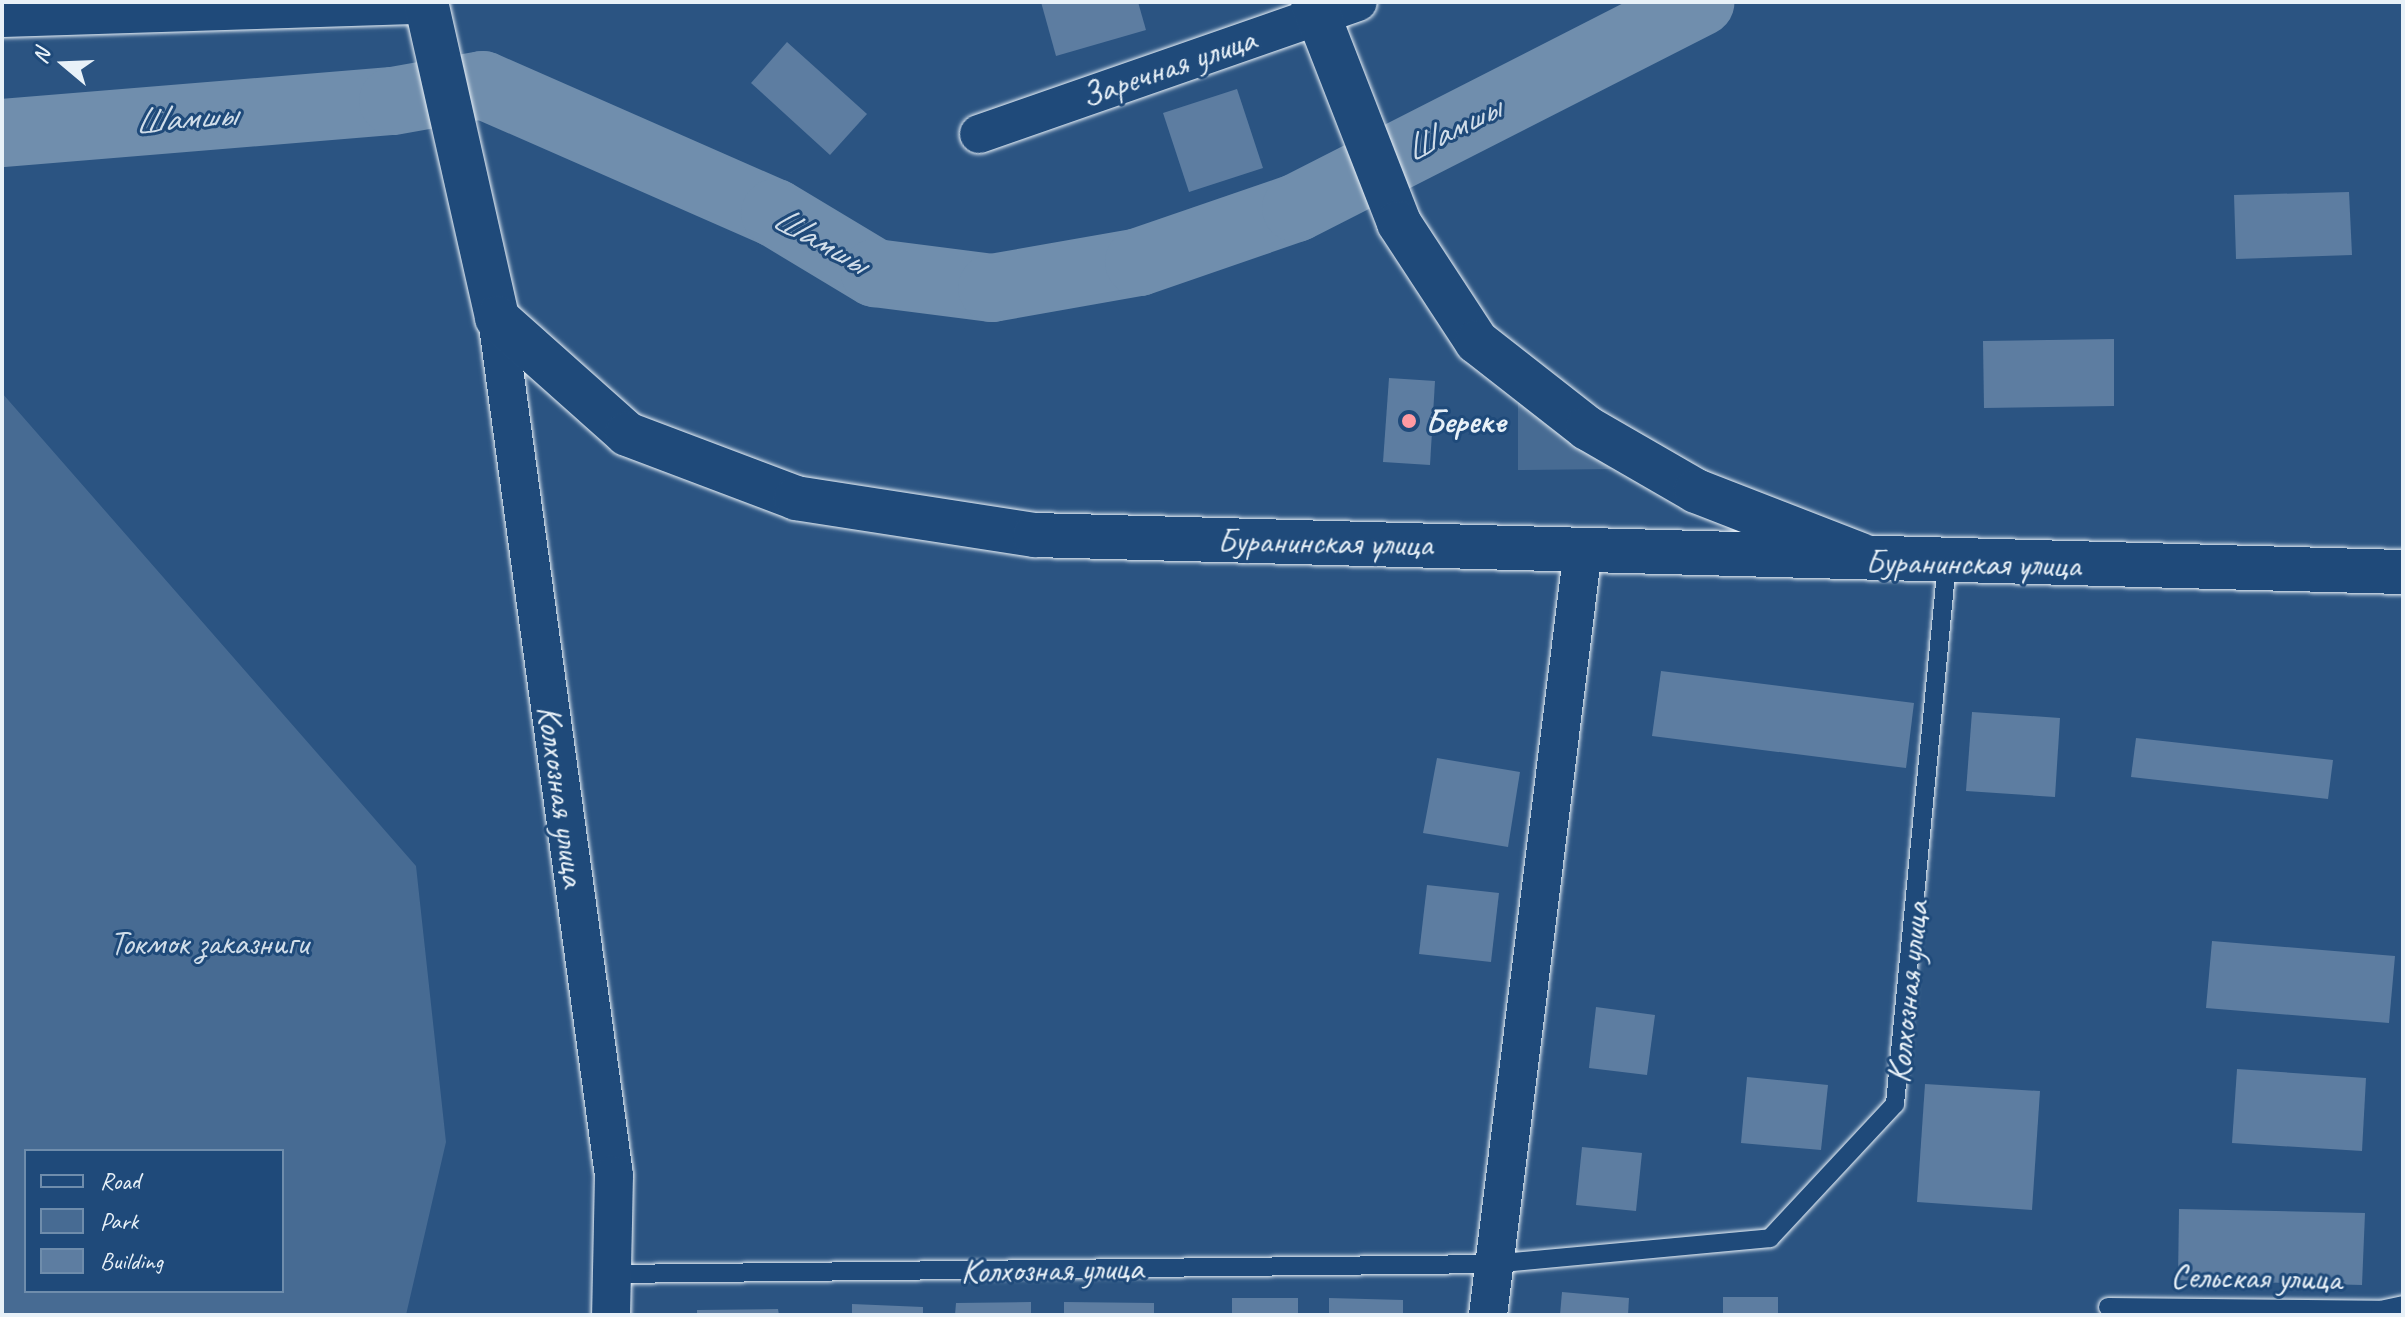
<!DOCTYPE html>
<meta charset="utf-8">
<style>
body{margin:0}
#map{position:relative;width:2405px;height:1317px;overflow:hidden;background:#2b5482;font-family:Caveat,sans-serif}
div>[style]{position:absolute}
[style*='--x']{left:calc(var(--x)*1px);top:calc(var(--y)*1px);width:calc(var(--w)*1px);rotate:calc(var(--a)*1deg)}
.green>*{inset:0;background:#476b93}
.river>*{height:68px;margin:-34px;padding:0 34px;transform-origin:34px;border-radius:34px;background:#708ead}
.building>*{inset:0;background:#5d7da1}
.roads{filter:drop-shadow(0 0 2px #e8f1f8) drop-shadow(0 0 2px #e8f1f8)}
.service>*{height:18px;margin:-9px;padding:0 9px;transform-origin:9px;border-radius:9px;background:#1f4a7a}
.minor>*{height:38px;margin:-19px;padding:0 19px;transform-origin:19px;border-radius:19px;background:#1f4a7a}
.tertiary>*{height:44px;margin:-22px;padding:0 22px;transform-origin:22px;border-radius:22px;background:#1f4a7a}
.secondary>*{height:44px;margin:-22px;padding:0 22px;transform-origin:22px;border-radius:22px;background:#1f4a7a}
.dots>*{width:22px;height:22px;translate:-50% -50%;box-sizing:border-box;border:4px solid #1f4a7a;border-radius:50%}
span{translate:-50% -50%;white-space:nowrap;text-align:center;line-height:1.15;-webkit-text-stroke:6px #1f4a7a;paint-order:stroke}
.street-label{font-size:34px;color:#e8f1f8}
.poi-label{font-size:34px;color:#e8f1f8;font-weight:700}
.left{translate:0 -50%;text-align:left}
.park-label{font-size:34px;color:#d0dde9}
.water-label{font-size:36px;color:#d0dde9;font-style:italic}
.frame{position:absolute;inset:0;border:4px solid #e8f1f8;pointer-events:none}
.legend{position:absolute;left:24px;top:1149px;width:260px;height:144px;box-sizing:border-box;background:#1f4a7a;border:2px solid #6f8dac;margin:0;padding:10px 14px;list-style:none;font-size:24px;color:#e8f1f8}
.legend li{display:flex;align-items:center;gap:16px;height:40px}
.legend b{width:40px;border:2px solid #6f8dac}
.north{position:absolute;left:24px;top:24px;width:80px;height:80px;-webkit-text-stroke:6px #1f4a7a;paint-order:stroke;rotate:289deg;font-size:22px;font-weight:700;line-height:32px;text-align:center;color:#e8f1f8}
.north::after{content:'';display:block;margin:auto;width:28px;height:36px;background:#e8f1f8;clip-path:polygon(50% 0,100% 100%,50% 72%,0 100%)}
</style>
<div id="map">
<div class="green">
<div style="clip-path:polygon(evenodd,2px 393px,416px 866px,446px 1142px,406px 1315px,2px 1315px,2px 393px,26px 1151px,282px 1151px,282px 1291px,26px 1291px,26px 1151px)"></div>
<div style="clip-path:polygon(1518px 400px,1612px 469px,1518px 470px)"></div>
</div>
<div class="river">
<div style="--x:2;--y:133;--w:392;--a:-4.7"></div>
<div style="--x:393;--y:101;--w:91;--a:-10.1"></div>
<div style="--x:483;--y:85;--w:319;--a:23.7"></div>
<div style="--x:775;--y:213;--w:117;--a:31"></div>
<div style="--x:875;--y:273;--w:118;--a:7.3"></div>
<div style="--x:992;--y:288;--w:149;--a:-10"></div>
<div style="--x:1139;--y:262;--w:166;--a:-19"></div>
<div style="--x:1296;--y:208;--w:454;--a:-27"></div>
</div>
<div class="building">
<div style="clip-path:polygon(1041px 2px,1138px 2px,1146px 30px,1056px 56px)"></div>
<div style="clip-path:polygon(787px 42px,867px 114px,830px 155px,751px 83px)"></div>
<div style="clip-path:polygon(1237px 89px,1263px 168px,1189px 192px,1163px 113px)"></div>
<div style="clip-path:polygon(2349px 192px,2352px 255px,2236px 259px,2234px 195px)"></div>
<div style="clip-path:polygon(2114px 339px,2114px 406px,1984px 408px,1983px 341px)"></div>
<div style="clip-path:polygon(1389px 378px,1435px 381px,1430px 465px,1383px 462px)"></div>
<div style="clip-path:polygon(1661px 671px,1914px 703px,1906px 768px,1652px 736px)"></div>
<div style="clip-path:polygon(1972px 712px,2060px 718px,2055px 797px,1966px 791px)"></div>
<div style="clip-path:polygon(2136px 738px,2333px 760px,2328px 799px,2131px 777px)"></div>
<div style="clip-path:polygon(1437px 758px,1520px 772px,1508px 847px,1423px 833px)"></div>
<div style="clip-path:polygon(1427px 885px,1499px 893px,1491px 962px,1419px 954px)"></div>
<div style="clip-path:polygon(2212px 941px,2395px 956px,2389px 1023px,2206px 1008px)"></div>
<div style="clip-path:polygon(1596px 1007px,1655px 1015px,1647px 1075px,1589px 1068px)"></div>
<div style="clip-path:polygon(2237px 1069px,2366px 1078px,2362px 1151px,2232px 1143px)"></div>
<div style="clip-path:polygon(1747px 1077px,1828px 1085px,1821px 1150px,1741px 1143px)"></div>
<div style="clip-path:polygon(1925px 1084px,2040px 1091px,2032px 1210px,1917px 1202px)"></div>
<div style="clip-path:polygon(1582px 1147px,1642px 1153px,1636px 1211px,1576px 1205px)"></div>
<div style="clip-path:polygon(2179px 1209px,2365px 1213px,2362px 1285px,2178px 1280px)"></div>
<div style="clip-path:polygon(1562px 1292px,1629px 1298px,1628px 1315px,1560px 1315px)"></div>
<div style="clip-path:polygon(1723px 1297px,1778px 1297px,1778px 1315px,1723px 1315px)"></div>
<div style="clip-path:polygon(1232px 1298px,1298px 1298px,1298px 1315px,1232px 1315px)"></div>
<div style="clip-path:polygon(1329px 1298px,1403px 1300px,1403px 1315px,1329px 1315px)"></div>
<div style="clip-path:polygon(1031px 1302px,1031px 1315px,955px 1315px,956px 1303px)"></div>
<div style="clip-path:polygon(1064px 1302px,1154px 1303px,1154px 1315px,1064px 1315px)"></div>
<div style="clip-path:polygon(852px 1304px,923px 1307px,923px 1315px,852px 1315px)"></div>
<div style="clip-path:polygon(778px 1309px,779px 1315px,697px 1315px,697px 1310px)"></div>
</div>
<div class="roads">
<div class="service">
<div style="--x:612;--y:1274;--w:880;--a:-0.65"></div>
<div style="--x:1492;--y:1264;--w:279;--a:-5.3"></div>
<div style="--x:1770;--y:1238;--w:183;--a:-47"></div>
<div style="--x:1895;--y:1104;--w:543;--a:-84.51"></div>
<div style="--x:2108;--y:1307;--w:272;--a:0.6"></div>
<div style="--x:2380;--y:1310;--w:24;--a:-12"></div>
</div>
<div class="minor">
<div style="--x:2;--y:18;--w:425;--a:-1.8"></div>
<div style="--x:979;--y:134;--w:401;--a:-19.2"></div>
<div style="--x:497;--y:318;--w:865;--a:82.23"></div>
<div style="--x:614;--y:1175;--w:140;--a:91.2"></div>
<div style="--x:1488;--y:1315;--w:772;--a:-82.93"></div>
</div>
<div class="tertiary">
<div style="--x:1313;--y:2;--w:237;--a:68.7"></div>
<div style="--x:1399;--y:223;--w:142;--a:56.8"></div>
<div style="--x:1477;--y:342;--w:140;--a:38"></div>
<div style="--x:1587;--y:428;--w:126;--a:30"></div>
<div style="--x:1696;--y:491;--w:177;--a:21.2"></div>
</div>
<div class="secondary">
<div style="--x:426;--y:2;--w:324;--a:77.3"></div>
<div style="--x:497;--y:318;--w:174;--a:41.7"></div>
<div style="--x:627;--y:434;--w:181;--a:20.7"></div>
<div style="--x:796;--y:498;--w:242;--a:8.8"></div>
<div style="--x:1035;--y:535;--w:1369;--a:1.55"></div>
</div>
</div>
<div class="dots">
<div style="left:1409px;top:421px;background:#ff9aa2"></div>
</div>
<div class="street-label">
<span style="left:1168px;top:67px;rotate:-19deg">Заречная улица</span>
<span style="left:1325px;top:542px;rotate:1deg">Буранинская улица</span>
<span style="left:1973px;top:563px;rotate:1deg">Буранинская улица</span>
<span style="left:562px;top:796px;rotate:82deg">Колхозная улица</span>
<span style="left:1907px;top:992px;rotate:-84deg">Колхозная улица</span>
<span style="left:1052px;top:1269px;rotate:-1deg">Колхозная улица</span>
<span style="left:2256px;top:1277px;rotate:1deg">Сельская улица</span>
</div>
<div class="poi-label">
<span class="left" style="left:1425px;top:421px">Береке</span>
</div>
<div class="park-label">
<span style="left:209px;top:943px">Токмок заказниги</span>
</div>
<div class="water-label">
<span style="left:185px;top:118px;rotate:-5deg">Шамшы</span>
<span style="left:1452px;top:129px;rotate:-27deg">Шамшы</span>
<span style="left:820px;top:240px;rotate:29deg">Шамшы</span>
</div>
<div class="frame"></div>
<ul class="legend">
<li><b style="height:10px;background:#1f4a7a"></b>Road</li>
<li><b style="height:22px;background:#476b93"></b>Park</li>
<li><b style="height:22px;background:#5d7da1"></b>Building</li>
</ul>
<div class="north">N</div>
</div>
